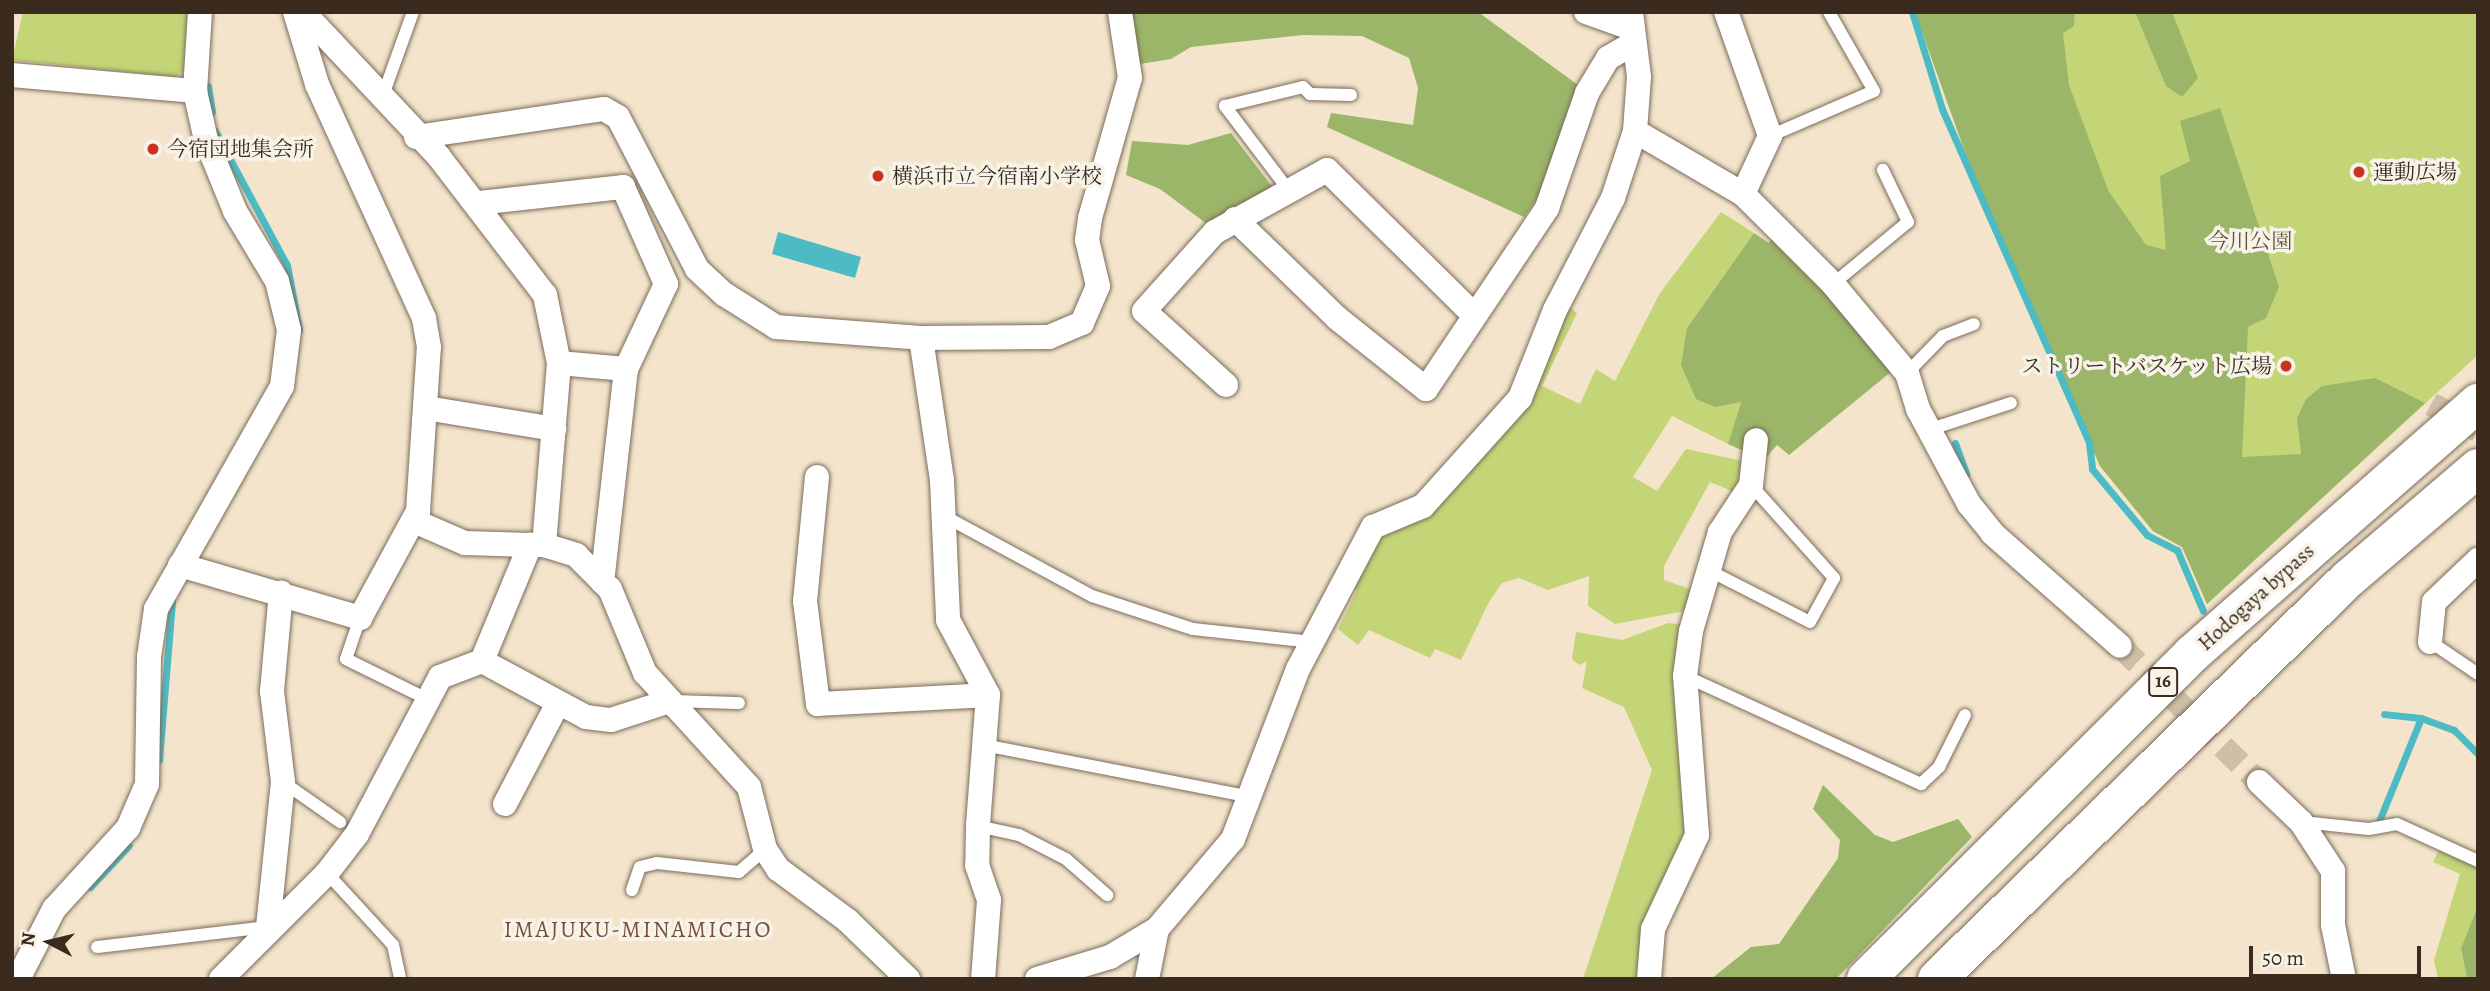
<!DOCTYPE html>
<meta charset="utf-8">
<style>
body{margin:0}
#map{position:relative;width:2490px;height:991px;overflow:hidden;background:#f3e4cb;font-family:Alegreya,"Noto Serif JP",serif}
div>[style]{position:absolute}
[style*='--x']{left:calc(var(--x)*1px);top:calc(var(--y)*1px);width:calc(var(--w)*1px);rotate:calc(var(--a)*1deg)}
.green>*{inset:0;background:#c4d577}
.forest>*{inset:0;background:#9bb668}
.water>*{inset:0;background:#4dbbc4}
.stream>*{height:7px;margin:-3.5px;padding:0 3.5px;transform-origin:3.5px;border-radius:3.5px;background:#4dbbc4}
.minor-tunnel>*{height:24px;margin-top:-12px;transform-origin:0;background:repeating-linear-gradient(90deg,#cebfa8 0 24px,transparent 0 36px)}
.roads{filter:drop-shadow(0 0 2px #7b6b5b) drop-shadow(0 0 2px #7b6b5b)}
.service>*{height:12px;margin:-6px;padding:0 6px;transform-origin:6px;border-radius:6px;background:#fff}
.minor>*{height:24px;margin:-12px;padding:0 12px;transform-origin:12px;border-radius:12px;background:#fff}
.motorway>*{height:38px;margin:-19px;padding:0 19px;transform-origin:19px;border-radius:19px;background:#fff}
.dots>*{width:19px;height:19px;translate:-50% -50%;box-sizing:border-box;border:4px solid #f7f3e8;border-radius:50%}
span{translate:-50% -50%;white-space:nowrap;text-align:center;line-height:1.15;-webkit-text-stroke:7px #f7f3e8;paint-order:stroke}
.shield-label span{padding:2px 5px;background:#f7f3e8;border:2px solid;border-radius:5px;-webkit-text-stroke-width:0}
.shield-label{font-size:19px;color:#3b2a1e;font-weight:700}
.poi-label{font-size:21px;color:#3b2a1e}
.left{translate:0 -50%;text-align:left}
.right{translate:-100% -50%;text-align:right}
.park-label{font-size:21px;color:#5d5534}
.street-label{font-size:21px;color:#3b2a1e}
.neighbourhood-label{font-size:23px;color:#774f40;letter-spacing:2px}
.frame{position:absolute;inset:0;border:14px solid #3b2a1e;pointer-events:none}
.north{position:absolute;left:14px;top:907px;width:70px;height:70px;-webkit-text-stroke:5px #f7f3e8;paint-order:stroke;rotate:277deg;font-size:19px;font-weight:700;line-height:28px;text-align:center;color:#3b2a1e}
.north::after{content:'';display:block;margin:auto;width:24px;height:32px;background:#3b2a1e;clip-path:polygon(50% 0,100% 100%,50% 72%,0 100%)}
.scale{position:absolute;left:2249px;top:946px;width:172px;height:32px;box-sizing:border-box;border:4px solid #3b2a1e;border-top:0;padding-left:9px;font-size:21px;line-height:24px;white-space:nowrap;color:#3b2a1e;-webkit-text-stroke:5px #f7f3e8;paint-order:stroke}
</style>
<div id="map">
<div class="green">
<div style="clip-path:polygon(23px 12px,191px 12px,185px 71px,175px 77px,12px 60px)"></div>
<div style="clip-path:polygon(1915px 12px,2478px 12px,2478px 355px,2207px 604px,2182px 547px,2153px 531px,2100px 466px,1975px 180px)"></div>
<div style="clip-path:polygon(1721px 212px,1754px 233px,1687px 328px,1741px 401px,1728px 444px,1672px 416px,1633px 477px,1657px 491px,1686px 449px,1748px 462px,1739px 494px,1710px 482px,1664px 566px,1664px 580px,1695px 591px,1690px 610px,1615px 624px,1588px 606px,1589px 576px,1548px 590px,1519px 578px,1502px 583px,1489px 602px,1461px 660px,1435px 649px,1430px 658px,1369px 630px,1358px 645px,1338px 629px,1357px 590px,1346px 585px,1374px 537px,1462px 480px,1564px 303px,1577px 313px,1542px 386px,1580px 404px,1596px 369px,1615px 381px,1660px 293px)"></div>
<div style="clip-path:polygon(1668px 623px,1686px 625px,1687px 841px,1645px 928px,1640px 979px,1583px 979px,1652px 770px,1624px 707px,1582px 688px,1587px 661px,1579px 665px,1572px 659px,1576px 632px,1622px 640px)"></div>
<div style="clip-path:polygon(2442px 844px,2478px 863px,2478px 906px,2461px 948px,2467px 979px,2438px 979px,2434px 960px,2460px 874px,2433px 862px)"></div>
</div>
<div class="forest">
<div style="clip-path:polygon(1131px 12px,1478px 12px,1582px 88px,1541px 193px,1524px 217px,1327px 127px,1331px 113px,1413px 125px,1418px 88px,1409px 58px,1362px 36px,1303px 35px,1191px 47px,1171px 59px,1134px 65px)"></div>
<div style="clip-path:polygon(1915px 12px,2075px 12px,2074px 26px,2063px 33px,2069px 85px,2108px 190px,2146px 245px,2166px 250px,2160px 176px,2190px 161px,2180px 121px,2220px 108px,2279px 287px,2266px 318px,2248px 327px,2242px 457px,2301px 454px,2297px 418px,2306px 399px,2322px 386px,2375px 378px,2425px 403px,2207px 604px,2182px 547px,2153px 531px,2100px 466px,1975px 180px)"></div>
<div style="clip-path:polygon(2135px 12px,2172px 12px,2198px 78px,2182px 97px,2166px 86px)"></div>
<div style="clip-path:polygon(1231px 133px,1274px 189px,1211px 227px,1160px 189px,1126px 175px,1132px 141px,1188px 145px)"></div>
<div style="clip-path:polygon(1754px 233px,1769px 243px,1774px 235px,1897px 367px,1789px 455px,1777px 445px,1764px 460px,1728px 444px,1741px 402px,1715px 407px,1696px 399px,1681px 365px,1687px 328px)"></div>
<div style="clip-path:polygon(1823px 785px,1875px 835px,1893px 842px,1958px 819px,1972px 837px,1836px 979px,1711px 979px,1751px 947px,1779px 944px,1838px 858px,1840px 840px,1813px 809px)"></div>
<div style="clip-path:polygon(2478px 906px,2478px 979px,2467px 979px,2461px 948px)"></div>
</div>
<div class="water">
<div style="clip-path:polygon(778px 232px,861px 257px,855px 278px,772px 254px)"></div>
</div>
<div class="stream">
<div style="--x:1912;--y:12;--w:102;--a:72.8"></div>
<div style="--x:1942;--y:109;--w:365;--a:66.2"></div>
<div style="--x:2089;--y:443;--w:26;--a:83"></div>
<div style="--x:2092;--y:469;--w:86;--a:50.2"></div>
<div style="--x:2147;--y:535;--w:34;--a:27"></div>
<div style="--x:2177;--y:550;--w:66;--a:66.9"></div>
<div style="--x:208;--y:86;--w:26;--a:81"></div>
<div style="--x:215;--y:131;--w:152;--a:61.8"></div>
<div style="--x:287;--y:265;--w:66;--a:79.5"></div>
<div style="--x:1955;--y:443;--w:33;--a:70"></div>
<div style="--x:2421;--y:718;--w:35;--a:20"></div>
<div style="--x:2454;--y:730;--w:34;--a:45"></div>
<div style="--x:159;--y:760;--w:160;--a:-85.3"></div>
<div style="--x:2379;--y:821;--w:111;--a:-67.8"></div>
<div style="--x:2421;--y:718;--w:37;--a:-174"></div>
<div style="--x:90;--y:887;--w:57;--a:-47.1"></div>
</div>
<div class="minor-tunnel">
<div style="--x:2431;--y:404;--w:54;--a:29"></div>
<div style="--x:2120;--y:646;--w:194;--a:44.4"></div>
</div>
<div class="roads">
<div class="service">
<div style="--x:382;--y:98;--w:91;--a:-70.2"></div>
<div style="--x:1770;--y:136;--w:113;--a:-23.4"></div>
<div style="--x:1874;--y:91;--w:91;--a:-119.7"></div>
<div style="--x:1287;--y:188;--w:103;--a:-127.1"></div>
<div style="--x:1225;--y:106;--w:80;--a:-13.7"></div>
<div style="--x:1303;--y:87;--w:10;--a:45"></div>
<div style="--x:1310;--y:94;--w:41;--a:1.4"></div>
<div style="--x:1833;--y:284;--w:97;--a:-39.6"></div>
<div style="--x:1908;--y:222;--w:58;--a:-115.7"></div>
<div style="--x:1907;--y:373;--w:52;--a:-45.8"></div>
<div style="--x:1943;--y:336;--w:33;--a:-21"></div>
<div style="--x:1931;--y:429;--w:84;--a:-18"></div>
<div style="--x:944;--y:516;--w:168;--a:28.4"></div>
<div style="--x:1092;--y:596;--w:106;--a:18.1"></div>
<div style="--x:1193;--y:629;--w:120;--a:6.2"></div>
<div style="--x:1708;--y:570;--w:114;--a:27"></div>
<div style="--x:1810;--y:622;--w:50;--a:-61.4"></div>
<div style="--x:1834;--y:578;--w:125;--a:-131.7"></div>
<div style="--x:360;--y:618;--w:43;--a:108.9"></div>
<div style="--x:346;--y:659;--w:90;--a:26.3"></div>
<div style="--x:2428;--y:640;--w:60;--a:34.2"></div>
<div style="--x:1685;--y:676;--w:260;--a:24.6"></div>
<div style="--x:1921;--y:784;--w:25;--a:-43"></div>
<div style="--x:1939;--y:767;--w:58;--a:-63.4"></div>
<div style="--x:671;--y:701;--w:68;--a:1.7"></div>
<div style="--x:989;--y:746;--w:267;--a:11"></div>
<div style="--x:283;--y:782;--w:70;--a:35.1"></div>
<div style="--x:2302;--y:822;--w:67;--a:6"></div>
<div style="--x:2369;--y:829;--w:28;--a:-10"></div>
<div style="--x:2397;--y:824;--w:89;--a:24.6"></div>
<div style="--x:978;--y:826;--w:42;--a:12.4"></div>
<div style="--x:1019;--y:835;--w:53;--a:27.1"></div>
<div style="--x:1066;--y:859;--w:55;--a:41.3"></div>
<div style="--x:327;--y:873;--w:98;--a:47.5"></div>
<div style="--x:393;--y:945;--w:35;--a:78"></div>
<div style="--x:632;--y:890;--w:24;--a:-71"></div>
<div style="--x:640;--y:867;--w:17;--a:-13"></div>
<div style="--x:657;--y:863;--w:82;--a:6.3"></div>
<div style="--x:739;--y:872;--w:35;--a:-41"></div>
<div style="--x:97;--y:947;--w:172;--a:-6.7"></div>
</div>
<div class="minor">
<div style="--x:303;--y:12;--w:199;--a:46.8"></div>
<div style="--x:439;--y:157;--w:174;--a:52.5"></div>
<div style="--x:545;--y:295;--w:69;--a:78.4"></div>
<div style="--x:559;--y:363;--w:183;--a:94.7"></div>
<div style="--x:1586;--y:12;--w:48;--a:19.6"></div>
<div style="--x:12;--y:75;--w:184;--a:5"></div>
<div style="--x:1635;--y:131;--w:125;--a:30.3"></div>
<div style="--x:1743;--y:194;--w:64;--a:-65"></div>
<div style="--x:1770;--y:136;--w:132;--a:-109.5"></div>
<div style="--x:416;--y:137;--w:190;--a:-8.5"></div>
<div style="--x:604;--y:109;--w:16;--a:30"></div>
<div style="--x:618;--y:117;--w:171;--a:62.5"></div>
<div style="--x:697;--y:269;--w:37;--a:43"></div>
<div style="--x:724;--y:294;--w:62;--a:32.4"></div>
<div style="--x:776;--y:327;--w:145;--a:4.3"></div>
<div style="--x:921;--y:338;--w:128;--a:-0.4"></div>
<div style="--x:1049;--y:337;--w:36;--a:-23"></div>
<div style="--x:1082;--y:323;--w:40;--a:-66.6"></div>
<div style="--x:1098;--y:286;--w:47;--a:-103.4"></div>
<div style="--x:1087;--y:240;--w:22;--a:-82"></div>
<div style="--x:1090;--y:218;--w:146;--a:-74.1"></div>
<div style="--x:1130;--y:78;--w:67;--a:-98.6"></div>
<div style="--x:1743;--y:194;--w:127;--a:45"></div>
<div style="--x:1833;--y:284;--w:116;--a:50.3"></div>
<div style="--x:1907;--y:373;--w:38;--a:73"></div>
<div style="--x:1918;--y:409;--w:108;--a:61.8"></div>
<div style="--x:1969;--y:504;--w:38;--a:51"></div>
<div style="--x:1993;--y:534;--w:169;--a:41.4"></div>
<div style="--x:478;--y:203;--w:146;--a:-6.3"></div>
<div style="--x:623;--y:187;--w:106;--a:66.1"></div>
<div style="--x:666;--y:284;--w:94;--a:115.2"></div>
<div style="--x:626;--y:369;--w:214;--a:96.4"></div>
<div style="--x:1235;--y:219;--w:142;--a:44.1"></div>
<div style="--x:1337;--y:318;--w:114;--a:38.6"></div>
<div style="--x:1426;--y:389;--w:218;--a:-56.2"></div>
<div style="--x:1547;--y:208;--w:122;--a:-70.8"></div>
<div style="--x:1587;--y:93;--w:41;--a:-59"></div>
<div style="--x:1608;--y:58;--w:30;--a:-30"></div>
<div style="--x:921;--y:338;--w:144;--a:81.6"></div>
<div style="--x:942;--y:480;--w:140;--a:87.5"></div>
<div style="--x:948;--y:620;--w:85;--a:61.9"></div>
<div style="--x:988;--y:695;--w:131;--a:94.4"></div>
<div style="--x:978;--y:826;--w:39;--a:91"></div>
<div style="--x:977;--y:865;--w:37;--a:71"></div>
<div style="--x:989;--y:900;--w:79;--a:94.3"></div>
<div style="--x:559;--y:363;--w:67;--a:5.1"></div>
<div style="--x:1226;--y:385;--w:110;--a:-137.9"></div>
<div style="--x:1144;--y:311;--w:106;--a:-48.1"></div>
<div style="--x:1215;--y:232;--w:128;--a:-29"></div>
<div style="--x:1327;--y:170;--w:206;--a:44.6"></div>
<div style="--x:426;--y:408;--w:130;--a:9.3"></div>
<div style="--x:817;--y:477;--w:125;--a:95.5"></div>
<div style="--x:805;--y:601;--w:104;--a:82.8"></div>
<div style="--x:818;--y:704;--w:170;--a:-3"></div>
<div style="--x:414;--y:521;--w:56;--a:23.3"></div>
<div style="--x:465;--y:543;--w:65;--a:1.8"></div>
<div style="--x:180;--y:565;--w:188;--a:16.4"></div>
<div style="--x:360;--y:618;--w:122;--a:-61.5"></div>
<div style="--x:418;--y:511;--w:164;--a:-86.2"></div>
<div style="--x:429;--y:347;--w:29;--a:-100"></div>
<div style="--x:424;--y:318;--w:257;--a:-114.6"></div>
<div style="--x:317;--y:84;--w:75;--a:-107"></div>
<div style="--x:2430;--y:642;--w:40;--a:-84.3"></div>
<div style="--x:2434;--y:602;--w:61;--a:-43.7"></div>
<div style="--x:482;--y:661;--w:118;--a:28.3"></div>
<div style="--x:586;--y:717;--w:25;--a:7"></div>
<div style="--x:611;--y:720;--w:62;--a:-17.9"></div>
<div style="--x:2259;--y:782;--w:58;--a:43.6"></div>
<div style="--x:2301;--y:822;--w:59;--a:56.9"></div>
<div style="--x:2333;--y:871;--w:54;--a:90"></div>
<div style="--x:2333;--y:925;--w:55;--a:78.5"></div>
<div style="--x:505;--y:804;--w:112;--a:-62.3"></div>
<div style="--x:268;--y:927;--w:146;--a:-84.1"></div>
<div style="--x:283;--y:782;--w:92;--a:-96.9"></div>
<div style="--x:272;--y:691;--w:99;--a:-84.8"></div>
<div style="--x:18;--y:979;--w:79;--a:-62.8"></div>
<div style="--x:54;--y:909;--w:110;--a:-47.6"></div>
<div style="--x:128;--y:828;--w:48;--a:-66.6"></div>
<div style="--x:147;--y:784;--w:127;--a:-89.1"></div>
<div style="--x:149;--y:657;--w:49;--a:-81.7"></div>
<div style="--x:156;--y:609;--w:256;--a:-60.5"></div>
<div style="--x:282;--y:386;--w:56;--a:-82.9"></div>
<div style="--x:289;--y:330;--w:50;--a:-103.8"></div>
<div style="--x:277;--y:281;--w:82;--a:-121"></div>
<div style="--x:235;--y:211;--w:77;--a:-112.2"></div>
<div style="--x:206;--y:140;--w:50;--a:-102.7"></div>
<div style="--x:195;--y:91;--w:79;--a:-86.4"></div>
<div style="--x:221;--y:979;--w:150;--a:-45"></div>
<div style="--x:327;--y:873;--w:49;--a:-52.4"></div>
<div style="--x:357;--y:834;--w:178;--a:-62.1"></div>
<div style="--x:440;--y:677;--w:45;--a:-20.9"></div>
<div style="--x:482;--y:661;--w:126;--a:-67.5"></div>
<div style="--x:530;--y:545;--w:14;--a:0"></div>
<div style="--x:544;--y:545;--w:34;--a:17"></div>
<div style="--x:576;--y:555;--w:48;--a:45"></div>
<div style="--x:610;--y:589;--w:91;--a:67.4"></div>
<div style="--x:645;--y:673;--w:154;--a:47.6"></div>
<div style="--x:749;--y:787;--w:64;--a:75.5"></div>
<div style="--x:765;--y:849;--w:24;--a:57"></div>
<div style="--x:778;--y:869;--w:86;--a:36.5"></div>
<div style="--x:847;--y:920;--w:85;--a:44"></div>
<div style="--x:1037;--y:979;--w:76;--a:-16.8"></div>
<div style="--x:1110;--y:957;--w:55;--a:-30.8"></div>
<div style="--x:1147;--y:979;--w:51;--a:-78.7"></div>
<div style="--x:1157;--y:929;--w:118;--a:-49.8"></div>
<div style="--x:1233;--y:839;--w:182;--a:-69.1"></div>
<div style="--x:1298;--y:669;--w:161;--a:-62.2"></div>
<div style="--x:1373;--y:527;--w:54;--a:-22.8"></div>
<div style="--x:1423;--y:506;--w:145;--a:-48.1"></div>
<div style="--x:1520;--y:398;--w:95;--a:-68.3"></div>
<div style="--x:1555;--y:310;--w:126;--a:-62.6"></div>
<div style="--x:1613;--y:198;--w:71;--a:-71.8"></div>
<div style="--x:1635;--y:131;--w:54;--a:-85.8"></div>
<div style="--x:1639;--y:77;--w:65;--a:-97"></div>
<div style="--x:1649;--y:979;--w:50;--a:-85.4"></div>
<div style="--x:1653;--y:929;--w:104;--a:-64.9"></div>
<div style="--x:1697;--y:835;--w:159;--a:-94.3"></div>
<div style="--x:1685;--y:676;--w:45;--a:-82.4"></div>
<div style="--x:1691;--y:631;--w:103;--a:-73.7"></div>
<div style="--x:1720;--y:532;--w:56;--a:-56.6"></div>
<div style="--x:1751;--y:485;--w:45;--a:-83.7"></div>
</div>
<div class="motorway">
<div style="--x:1866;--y:979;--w:460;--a:-44.9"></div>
<div style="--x:2192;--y:654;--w:381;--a:-41.3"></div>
<div style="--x:1937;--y:979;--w:574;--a:-44.22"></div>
<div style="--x:2348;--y:579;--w:171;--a:-40.5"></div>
</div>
</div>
<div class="dots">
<div style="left:153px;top:149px;background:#c8321e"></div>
<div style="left:2359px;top:172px;background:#c8321e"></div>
<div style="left:878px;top:176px;background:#c8321e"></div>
<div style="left:2286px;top:366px;background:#c8321e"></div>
</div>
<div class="shield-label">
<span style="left:2163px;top:682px">16</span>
</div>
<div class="poi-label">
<span class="left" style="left:167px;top:149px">今宿団地集会所</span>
<span class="left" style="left:2373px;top:172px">運動広場</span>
<span class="left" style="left:892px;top:176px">横浜市立今宿南小学校</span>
<span class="right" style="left:2272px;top:366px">ストリートバスケット広場</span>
</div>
<div class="park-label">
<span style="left:2250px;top:241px">今川公園</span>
</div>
<div class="street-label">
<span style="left:2256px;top:597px;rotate:-42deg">Hodogaya bypass</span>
</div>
<div class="neighbourhood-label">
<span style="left:638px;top:930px">IMAJUKU-MINAMICHO</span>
</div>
<div class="frame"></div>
<div class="north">N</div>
<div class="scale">50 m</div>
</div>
